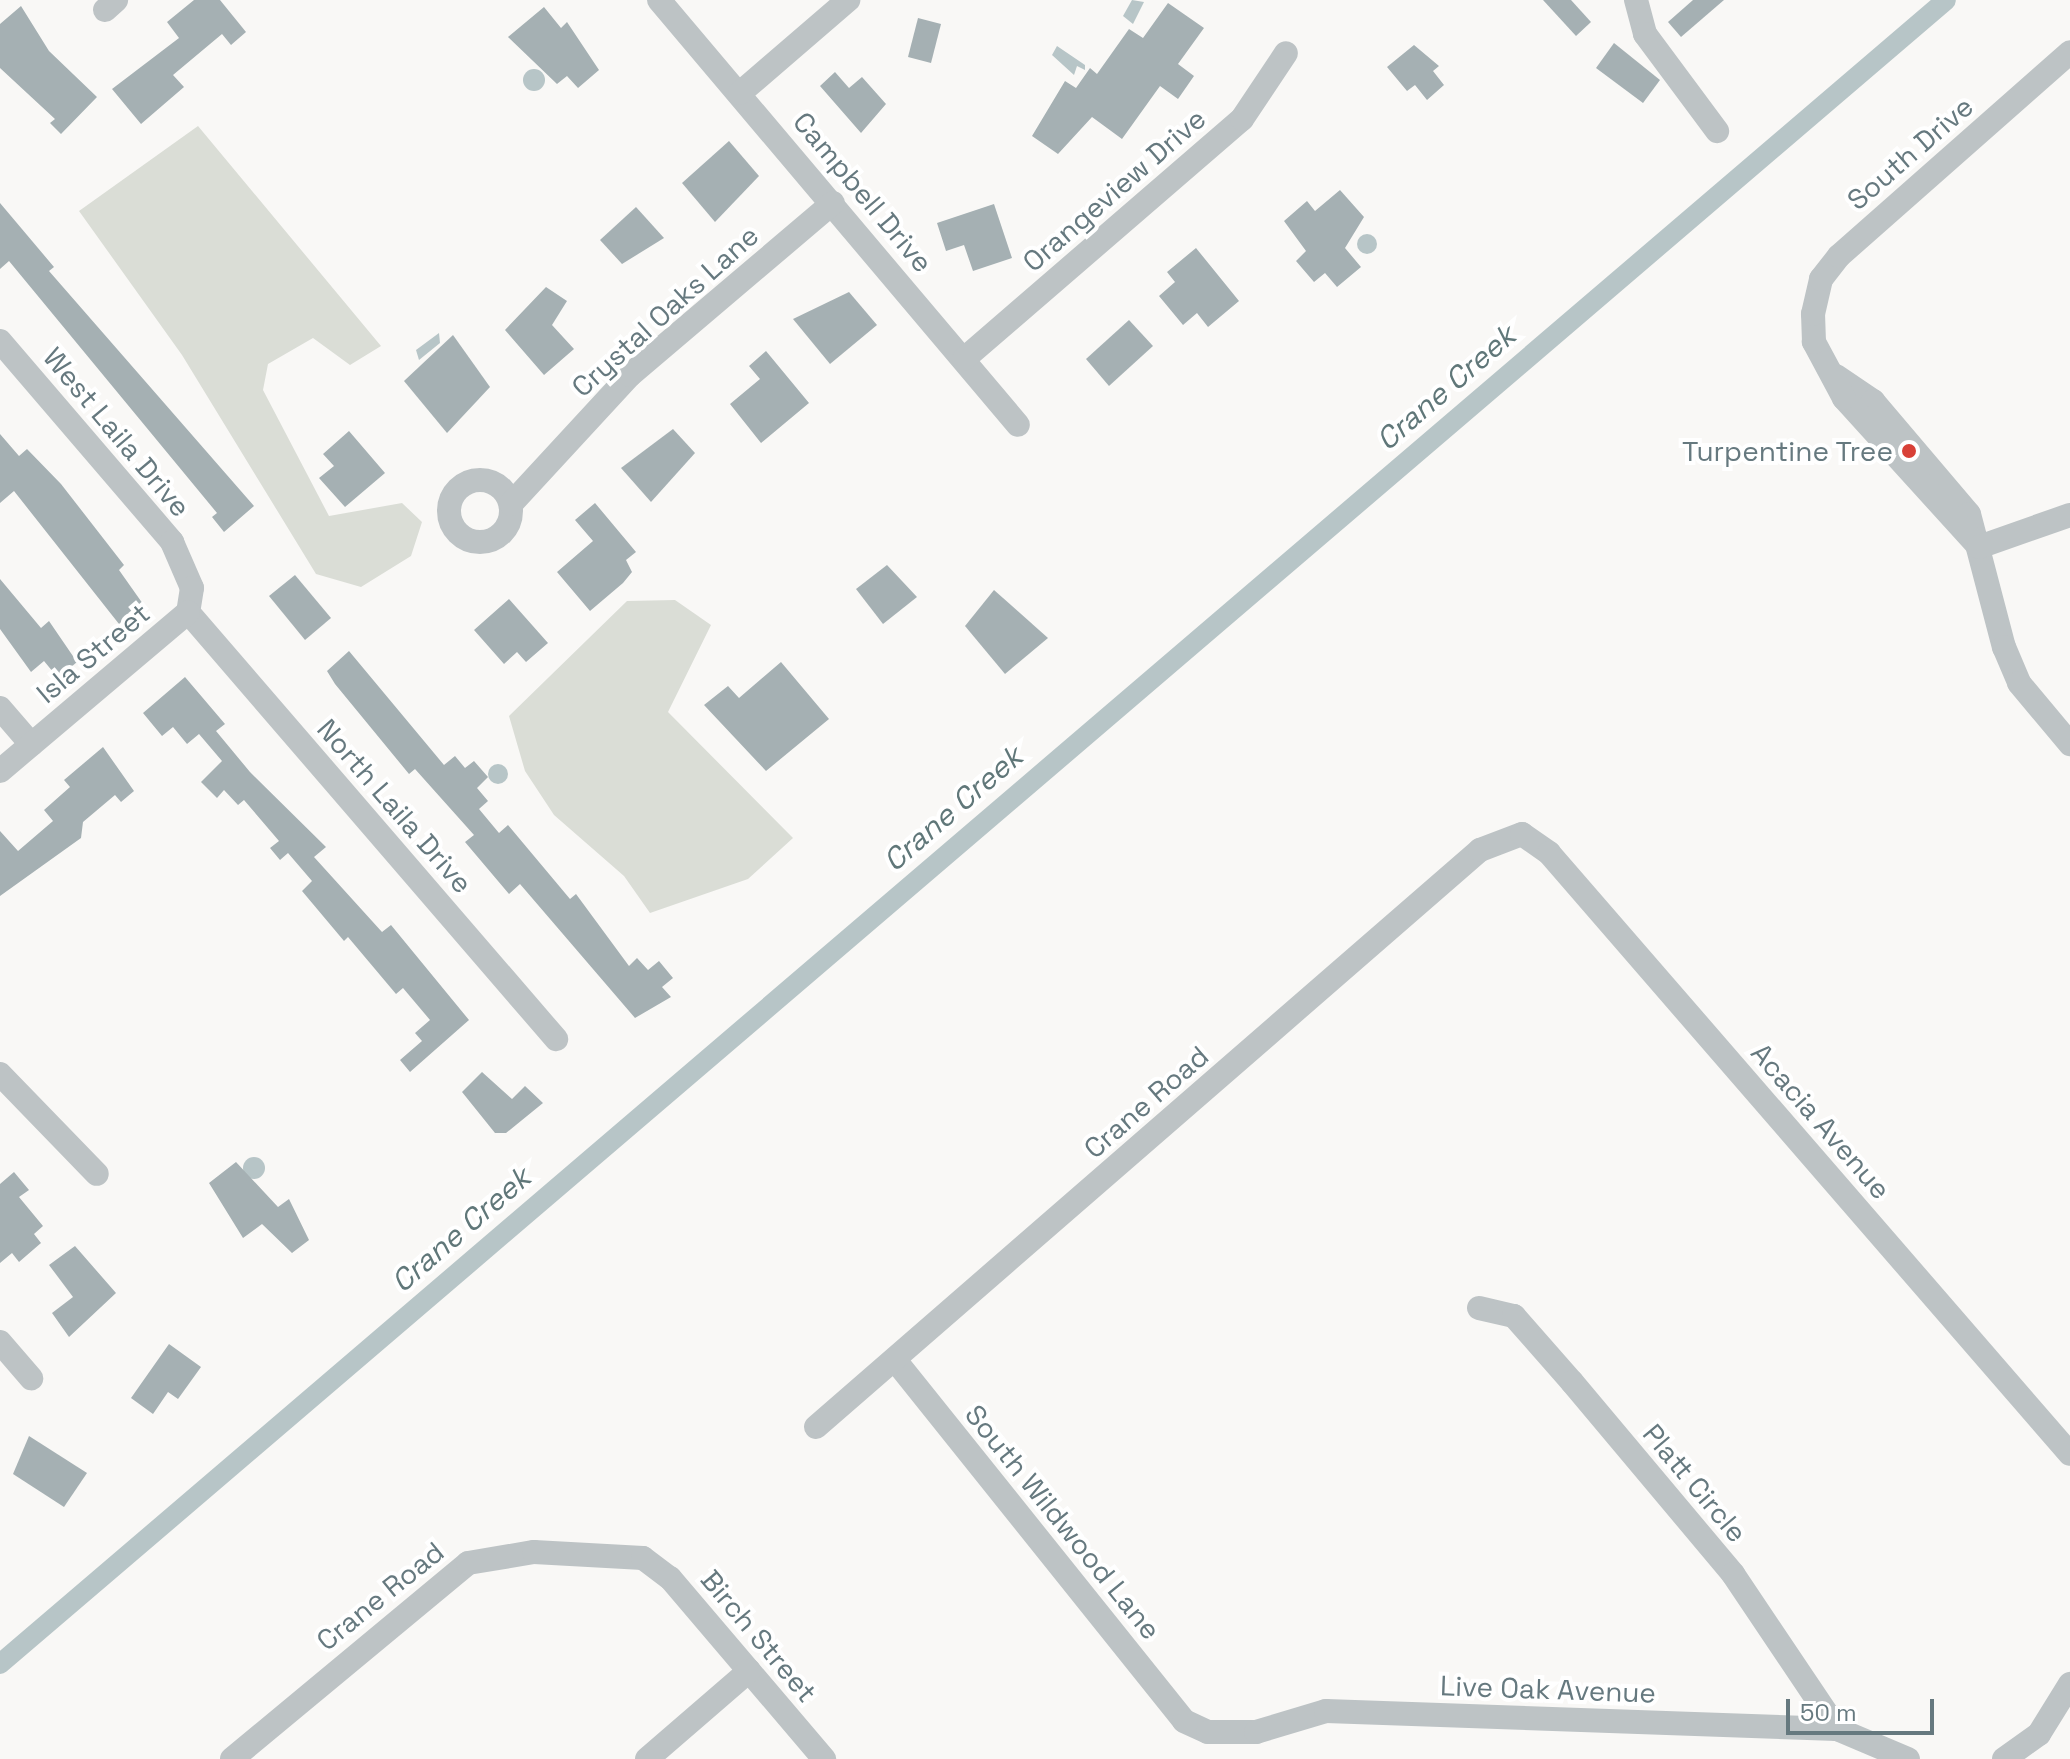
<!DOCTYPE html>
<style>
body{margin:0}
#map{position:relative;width:2070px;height:1759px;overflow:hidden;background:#f9f8f6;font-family:"Space Grotesk",sans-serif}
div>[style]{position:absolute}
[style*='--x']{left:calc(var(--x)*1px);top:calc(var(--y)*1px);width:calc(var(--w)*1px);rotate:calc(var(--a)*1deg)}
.green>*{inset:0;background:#daddd6}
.water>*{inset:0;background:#b7c5c7}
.round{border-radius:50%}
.canal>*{height:20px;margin:-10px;padding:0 10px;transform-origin:10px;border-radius:10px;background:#b7c5c7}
.building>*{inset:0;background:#a5b0b3}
.minor>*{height:24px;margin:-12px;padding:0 12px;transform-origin:12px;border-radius:12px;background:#bdc3c5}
.minor>.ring{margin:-12px;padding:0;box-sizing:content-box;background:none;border:24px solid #bdc3c5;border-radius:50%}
.dots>*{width:22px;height:22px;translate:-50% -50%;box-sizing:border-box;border:4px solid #fff;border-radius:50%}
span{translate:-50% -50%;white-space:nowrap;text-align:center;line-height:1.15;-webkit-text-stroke:8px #fff;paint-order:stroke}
.street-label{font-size:28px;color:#66797f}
.poi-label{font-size:28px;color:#66797f}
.right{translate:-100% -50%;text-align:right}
.water-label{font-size:30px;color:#607779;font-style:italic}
.scale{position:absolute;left:1786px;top:1699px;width:148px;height:36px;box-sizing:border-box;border:4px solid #66797f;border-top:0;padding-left:10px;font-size:24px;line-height:28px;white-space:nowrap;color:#66797f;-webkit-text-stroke:6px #fff;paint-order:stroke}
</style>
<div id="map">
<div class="green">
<div style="clip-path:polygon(198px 126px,381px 346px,350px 365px,313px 338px,268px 364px,263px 390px,329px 516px,402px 503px,422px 522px,411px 556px,361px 587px,316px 574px,182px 355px,79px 211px)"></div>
<div style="clip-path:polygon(675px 600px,711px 625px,668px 712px,793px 838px,748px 879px,650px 913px,624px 876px,554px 815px,525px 771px,509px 716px,627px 601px)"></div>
</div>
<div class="water">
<div style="clip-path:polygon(1132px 0,1144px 2px,1133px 24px,1123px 16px)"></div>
<div style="clip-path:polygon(1057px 46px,1085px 65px,1085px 70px,1077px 66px,1074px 75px,1052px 55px)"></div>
<div class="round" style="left:523px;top:69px;width:22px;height:22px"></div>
<div class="round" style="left:1357px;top:234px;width:20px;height:20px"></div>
<div style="clip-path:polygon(439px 333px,440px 343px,419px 360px,416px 350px)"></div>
<div class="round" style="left:488px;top:764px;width:20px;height:20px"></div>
<div class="round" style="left:243px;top:1157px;width:22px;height:22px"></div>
</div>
<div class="canal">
<div style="--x:0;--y:1664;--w:2560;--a:-40.53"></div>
</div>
<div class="building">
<div style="clip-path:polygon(194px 0,220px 0,246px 32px,231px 45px,222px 34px,173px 75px,184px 87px,141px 124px,112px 89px,179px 38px,167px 22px)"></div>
<div style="clip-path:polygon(1543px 0,1571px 0,1591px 22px,1576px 36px)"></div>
<div style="clip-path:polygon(1693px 0,1724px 0,1681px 37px,1668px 22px)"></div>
<div style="clip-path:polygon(1168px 3px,1204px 28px,1178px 64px,1194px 76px,1178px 99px,1160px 86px,1122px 139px,1092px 117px,1058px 154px,1032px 136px,1065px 81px,1076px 88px,1090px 68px,1097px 74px,1129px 29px,1143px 38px)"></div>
<div style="clip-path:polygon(21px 6px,49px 51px,97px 97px,61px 134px,50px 123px,55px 119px,0 68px,0 24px)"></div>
<div style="clip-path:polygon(544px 7px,561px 28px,567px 22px,599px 70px,578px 88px,567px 76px,557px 84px,508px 37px)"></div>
<div style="clip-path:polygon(918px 18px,941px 24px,931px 63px,908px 57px)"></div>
<div style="clip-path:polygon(1614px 43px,1660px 80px,1643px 103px,1596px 68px)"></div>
<div style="clip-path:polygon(1414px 45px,1439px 66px,1433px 71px,1444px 85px,1427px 100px,1415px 85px,1407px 91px,1387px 67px)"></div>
<div style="clip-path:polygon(835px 72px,849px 88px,862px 77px,886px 104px,861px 133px,820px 86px)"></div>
<div style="clip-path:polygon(729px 141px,759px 176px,715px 222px,682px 183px)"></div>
<div style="clip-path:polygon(1340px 190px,1364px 217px,1345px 248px,1361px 267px,1337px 287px,1325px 273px,1314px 282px,1296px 261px,1306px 251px,1284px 221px,1307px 201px,1315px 211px)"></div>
<div style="clip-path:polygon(0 203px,54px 267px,49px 271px,254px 506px,224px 532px,212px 517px,217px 513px,9px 261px,0 269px)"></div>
<div style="clip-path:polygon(994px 204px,1012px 258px,973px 271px,964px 245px,946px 251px,937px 223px)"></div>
<div style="clip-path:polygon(636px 207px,664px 238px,622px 264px,600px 240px)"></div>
<div style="clip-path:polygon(1196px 248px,1239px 301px,1208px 327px,1197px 313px,1183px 325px,1159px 296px,1175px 282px,1167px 272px)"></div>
<div style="clip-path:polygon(546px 287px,567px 301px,552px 325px,574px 349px,544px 375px,505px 330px)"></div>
<div style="clip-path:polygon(849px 292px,877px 325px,830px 364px,793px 319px)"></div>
<div style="clip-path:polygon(1129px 320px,1153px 346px,1109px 386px,1086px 359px)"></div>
<div style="clip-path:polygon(453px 335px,490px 387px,447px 433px,404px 381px)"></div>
<div style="clip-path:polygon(766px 351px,809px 403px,761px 443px,730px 404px,760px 379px,749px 366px)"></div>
<div style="clip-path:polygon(673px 429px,695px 453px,651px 502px,621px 468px)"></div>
<div style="clip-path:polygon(349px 431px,385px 473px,345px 507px,319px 478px,334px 466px,323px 454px)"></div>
<div style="clip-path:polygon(0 434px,19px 456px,27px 449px,61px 484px,124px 565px,119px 570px,143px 604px,119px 624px,14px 491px,0 503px)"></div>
<div style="clip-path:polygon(595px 503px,636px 552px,626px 560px,632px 572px,623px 583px,590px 611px,557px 572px,593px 541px,575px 520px)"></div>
<div style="clip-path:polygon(887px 565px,917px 597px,883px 624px,856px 589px)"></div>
<div style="clip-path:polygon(295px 575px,331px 618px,305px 640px,269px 596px)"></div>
<div style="clip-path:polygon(0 579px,41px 628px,49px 621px,77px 662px,58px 678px,44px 661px,31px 672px,0 629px)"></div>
<div style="clip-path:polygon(994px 590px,1048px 638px,1005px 674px,965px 626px)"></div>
<div style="clip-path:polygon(509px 599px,548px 643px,526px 662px,517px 652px,504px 664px,474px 630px)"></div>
<div style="clip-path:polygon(349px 651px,444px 765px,455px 756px,465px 768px,474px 761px,488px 777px,477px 788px,488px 801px,479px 809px,499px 833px,508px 825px,570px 899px,576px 894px,629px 966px,637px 958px,648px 970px,659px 961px,673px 978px,662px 987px,671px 997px,635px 1018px,520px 884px,509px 894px,465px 842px,474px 835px,415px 769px,409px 774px,335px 684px,327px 671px)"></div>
<div style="clip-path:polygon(781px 662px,829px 719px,766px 771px,704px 705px,728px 686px,739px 698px)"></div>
<div style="clip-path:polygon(185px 677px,225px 724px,216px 731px,250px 772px,326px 847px,314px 857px,382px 932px,391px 925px,469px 1020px,410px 1072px,400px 1060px,422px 1041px,415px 1033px,430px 1020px,403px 988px,396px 994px,348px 937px,344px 941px,302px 891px,312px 881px,288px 853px,280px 860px,270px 848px,279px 841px,244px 800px,238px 805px,224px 790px,217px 798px,201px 782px,222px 761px,199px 734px,187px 744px,173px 727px,162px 736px,143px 713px)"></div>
<div style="clip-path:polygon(103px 747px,134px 791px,121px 802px,115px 795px,83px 822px,81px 838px,0 896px,0 831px,18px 851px,53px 821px,44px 810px,70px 787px,64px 780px)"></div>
<div style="clip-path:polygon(482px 1072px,512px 1099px,525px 1086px,543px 1103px,506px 1133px,495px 1133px,462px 1092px)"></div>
<div style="clip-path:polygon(236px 1162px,278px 1207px,289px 1199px,309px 1240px,292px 1253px,262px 1224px,243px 1238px,209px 1183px)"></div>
<div style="clip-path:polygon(14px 1172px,29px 1190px,19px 1197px,43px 1226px,34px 1234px,41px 1243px,19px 1262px,12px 1253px,0 1263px,0 1184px)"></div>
<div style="clip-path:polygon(75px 1246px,116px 1293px,69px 1337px,52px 1313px,73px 1297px,49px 1265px)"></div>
<div style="clip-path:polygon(169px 1344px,201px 1367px,178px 1399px,168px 1392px,153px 1414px,131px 1398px)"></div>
<div style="clip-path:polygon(29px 1436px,87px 1473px,64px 1507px,13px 1474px)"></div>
</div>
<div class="minor">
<div style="--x:659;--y:0;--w:556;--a:49.81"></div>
<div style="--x:1636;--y:0;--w:35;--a:75"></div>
<div style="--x:1645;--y:34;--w:121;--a:53.4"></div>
<div style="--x:105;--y:10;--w:15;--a:-42"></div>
<div style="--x:740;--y:93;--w:143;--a:-40.7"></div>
<div style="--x:0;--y:341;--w:265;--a:49.4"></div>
<div style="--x:172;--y:542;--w:50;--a:66.5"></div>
<div style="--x:192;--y:588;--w:24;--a:99"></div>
<div style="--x:964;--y:359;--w:367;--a:-40.8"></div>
<div style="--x:1242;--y:119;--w:79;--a:-56.3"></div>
<div style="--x:1836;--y:376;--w:45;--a:34"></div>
<div style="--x:1873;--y:401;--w:148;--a:49.7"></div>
<div style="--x:1969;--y:514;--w:138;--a:75.3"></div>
<div style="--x:2004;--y:647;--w:39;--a:67"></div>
<div style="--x:2019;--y:683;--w:80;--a:50.1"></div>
<div class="ring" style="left:449px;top:480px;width:38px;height:38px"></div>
<div style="--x:511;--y:504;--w:176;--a:-47.3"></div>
<div style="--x:630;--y:375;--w:266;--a:-40.3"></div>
<div style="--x:1979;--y:547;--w:201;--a:-132.2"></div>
<div style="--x:1844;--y:398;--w:64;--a:-118.2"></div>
<div style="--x:1814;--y:342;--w:28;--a:-92"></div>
<div style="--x:1813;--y:314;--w:36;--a:-77"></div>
<div style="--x:1821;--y:279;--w:29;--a:-52"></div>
<div style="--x:1839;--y:256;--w:308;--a:-41.4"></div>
<div style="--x:1979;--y:547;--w:96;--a:-19.4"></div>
<div style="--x:188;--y:612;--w:564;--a:49.24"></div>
<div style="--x:0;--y:708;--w:48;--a:49.3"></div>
<div style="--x:0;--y:771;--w:246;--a:-40.2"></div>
<div style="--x:0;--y:1074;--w:139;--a:45.9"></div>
<div style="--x:1479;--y:1308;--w:36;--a:13"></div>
<div style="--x:1514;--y:1316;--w:88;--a:48.7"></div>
<div style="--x:1572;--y:1382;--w:251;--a:50"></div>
<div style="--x:1733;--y:1574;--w:187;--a:56.1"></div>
<div style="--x:0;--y:1342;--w:48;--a:49.3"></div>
<div style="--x:895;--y:1360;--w:462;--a:51.3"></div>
<div style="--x:1184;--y:1721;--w:26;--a:25"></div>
<div style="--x:1208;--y:1732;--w:48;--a:0"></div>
<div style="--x:1256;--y:1732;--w:73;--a:-16.7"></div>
<div style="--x:1326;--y:1711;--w:511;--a:2.02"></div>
<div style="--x:1837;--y:1729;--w:77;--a:22.9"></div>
<div style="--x:816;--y:1427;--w:880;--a:-40.99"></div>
<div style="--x:1480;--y:850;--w:45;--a:-20.9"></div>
<div style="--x:1522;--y:834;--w:33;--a:35"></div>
<div style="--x:1549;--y:853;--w:795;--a:49.08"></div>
<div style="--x:232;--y:1759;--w:307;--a:-39.7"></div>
<div style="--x:468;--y:1563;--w:67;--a:-9.5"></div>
<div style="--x:534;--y:1552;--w:109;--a:3.2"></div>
<div style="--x:643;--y:1558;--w:34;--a:37"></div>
<div style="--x:670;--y:1578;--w:238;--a:49.6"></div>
<div style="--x:647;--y:1759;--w:135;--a:-40.8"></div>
<div style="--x:2004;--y:1759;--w:43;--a:-35.5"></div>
<div style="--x:2039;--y:1734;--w:59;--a:-58.2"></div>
</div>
<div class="dots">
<div style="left:1909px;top:451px;background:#d84037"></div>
</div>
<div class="street-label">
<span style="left:1910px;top:153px;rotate:-41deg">South Drive</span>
<span style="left:1114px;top:190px;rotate:-41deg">Orangeview Drive</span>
<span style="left:863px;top:192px;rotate:50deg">Campbell Drive</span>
<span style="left:665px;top:311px;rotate:-42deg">Crystal Oaks Lane</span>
<span style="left:117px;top:432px;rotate:50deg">West Laila Drive</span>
<span style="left:93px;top:653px;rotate:-40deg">Isla Street</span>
<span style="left:395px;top:806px;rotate:49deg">North Laila Drive</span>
<span style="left:1146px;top:1102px;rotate:-41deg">Crane Road</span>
<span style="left:1821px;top:1121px;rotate:49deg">Acacia Avenue</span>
<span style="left:1695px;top:1483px;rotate:50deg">Platt Circle</span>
<span style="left:1063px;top:1522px;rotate:51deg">South Wildwood Lane</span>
<span style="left:380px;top:1596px;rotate:-39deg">Crane Road</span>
<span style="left:759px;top:1636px;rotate:50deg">Birch Street</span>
<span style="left:1548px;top:1689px;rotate:2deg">Live Oak Avenue</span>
</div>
<div class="poi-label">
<span class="right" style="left:1893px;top:451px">Turpentine Tree</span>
</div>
<div class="water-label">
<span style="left:1446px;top:388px;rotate:-41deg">Crane Creek</span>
<span style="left:953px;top:809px;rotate:-41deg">Crane Creek</span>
<span style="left:461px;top:1230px;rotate:-41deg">Crane Creek</span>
</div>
<div class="scale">50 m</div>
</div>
